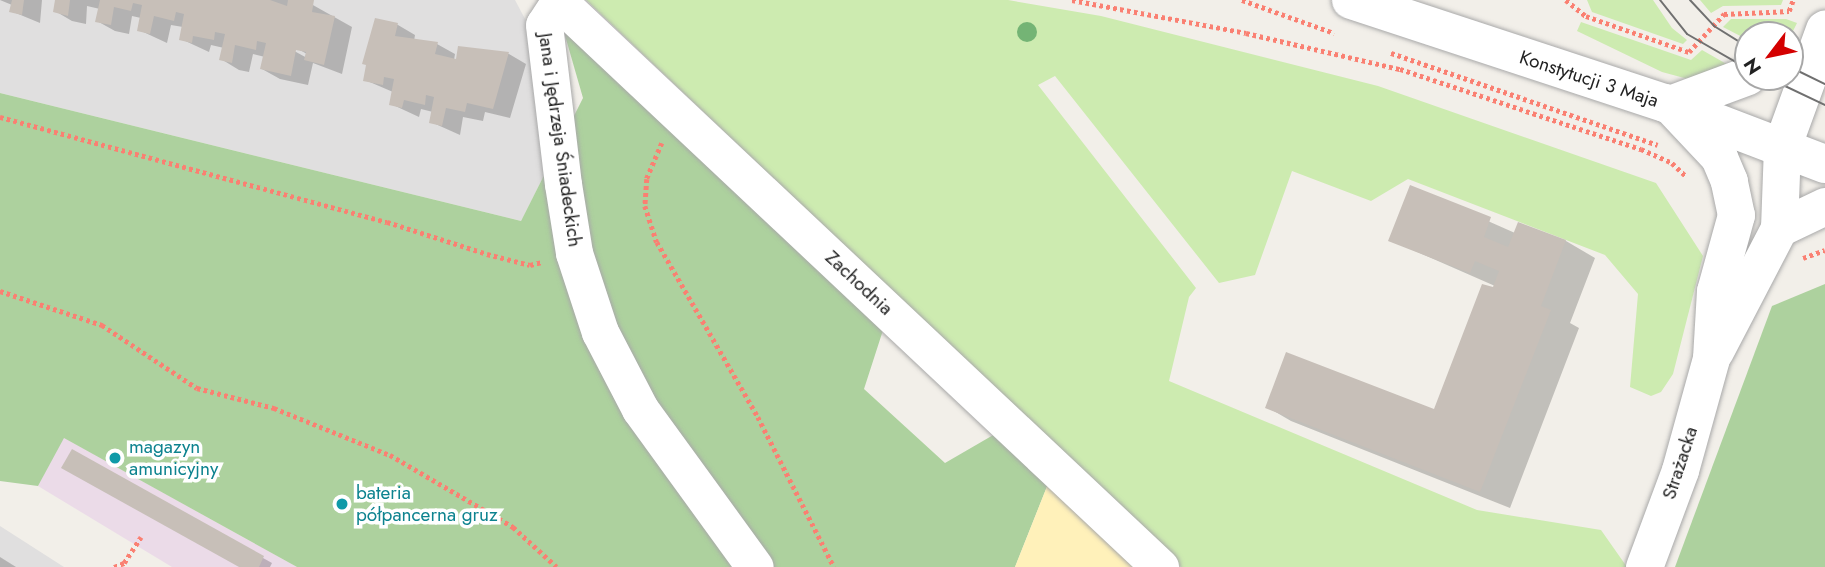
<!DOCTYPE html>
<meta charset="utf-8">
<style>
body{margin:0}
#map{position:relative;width:1825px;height:567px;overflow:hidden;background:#f2efe9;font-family:Jost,sans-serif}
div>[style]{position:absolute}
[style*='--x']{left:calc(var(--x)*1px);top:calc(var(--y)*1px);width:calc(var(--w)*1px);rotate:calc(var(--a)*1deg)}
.residential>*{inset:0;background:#e0dfdf}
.industrial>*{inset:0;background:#ebdbe8}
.grass>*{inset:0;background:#cdebb0}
.forest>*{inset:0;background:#add19e}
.sand>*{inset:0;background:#fff1ba}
.shadow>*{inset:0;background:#0003}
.building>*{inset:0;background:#c7bfb8}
.path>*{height:4.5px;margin-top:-2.25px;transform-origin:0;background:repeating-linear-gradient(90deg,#fa8072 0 3.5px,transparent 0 7px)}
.roads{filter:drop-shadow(0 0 2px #a9a9a9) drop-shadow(0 0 2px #a9a9a9)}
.minor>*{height:37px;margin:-18.5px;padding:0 18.5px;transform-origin:18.5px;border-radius:18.5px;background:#fff}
.tertiary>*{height:38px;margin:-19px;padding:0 19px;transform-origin:19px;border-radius:19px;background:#fff}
.tram>*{height:2px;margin:-1px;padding:0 1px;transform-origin:1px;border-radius:1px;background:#707070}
.trees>*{width:20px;height:20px;margin:-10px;border-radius:50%;background:#74b475}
.dots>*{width:19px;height:19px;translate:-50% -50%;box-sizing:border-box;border:4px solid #fff;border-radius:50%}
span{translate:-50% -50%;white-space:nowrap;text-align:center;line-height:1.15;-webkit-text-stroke:7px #fff;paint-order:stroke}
.street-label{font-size:19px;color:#222}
.culture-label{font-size:19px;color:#0d838f}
.left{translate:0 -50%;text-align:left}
.north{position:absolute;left:1734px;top:21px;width:70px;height:70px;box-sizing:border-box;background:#fff;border:2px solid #a7a7a7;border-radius:50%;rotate:238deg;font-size:19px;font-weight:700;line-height:28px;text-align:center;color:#222}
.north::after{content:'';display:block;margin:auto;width:24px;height:32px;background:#d40000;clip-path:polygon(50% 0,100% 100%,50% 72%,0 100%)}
</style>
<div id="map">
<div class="residential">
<div style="clip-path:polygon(0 0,515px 0,534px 36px,550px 164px,521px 221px,0 93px)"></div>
<div style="clip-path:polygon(0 526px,64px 567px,0 567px)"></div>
</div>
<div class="industrial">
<div style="clip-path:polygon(63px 437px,297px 567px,172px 567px,38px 486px)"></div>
</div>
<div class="grass">
<div style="clip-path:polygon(586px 0,1008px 0,1101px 16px,1378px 86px,1656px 183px,1703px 256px,1673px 374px,1661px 392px,1651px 396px,1630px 387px,1638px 294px,1605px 255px,1408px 179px,1371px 201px,1292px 171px,1255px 275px,1219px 283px,1055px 76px,1038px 85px,1196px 288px,1189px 297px,1169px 381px,1477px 510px,1601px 530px,1627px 567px,1181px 567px)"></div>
<div style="clip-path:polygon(1587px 0,1653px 0,1672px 28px,1687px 40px,1683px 44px,1592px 12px)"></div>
<div style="clip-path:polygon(1700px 0,1783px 0,1781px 5px,1723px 6px,1711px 13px)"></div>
<div style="clip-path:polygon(1731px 19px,1786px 19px,1797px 23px,1790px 37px,1748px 35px,1748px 40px,1723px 27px)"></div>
<div style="clip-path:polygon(1581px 22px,1691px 60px,1702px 50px,1737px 70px,1688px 79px,1662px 72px,1577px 31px)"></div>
</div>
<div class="forest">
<div style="clip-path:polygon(564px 32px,885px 324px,864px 389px,945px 463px,995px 434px,1048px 484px,1015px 567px,297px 567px,64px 438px,38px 486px,0 481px,0 93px,521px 221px,583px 98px)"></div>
<div style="clip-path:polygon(1825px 284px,1825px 567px,1675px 567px,1772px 306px)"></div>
</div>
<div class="sand">
<div style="clip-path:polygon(1048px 484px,1139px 567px,1015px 567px)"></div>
</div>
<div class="shadow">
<div style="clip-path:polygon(0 0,42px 0,40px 23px,11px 11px,12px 5px)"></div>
<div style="clip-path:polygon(evenodd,57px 0,304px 0,352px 27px,342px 74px,313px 63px,308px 85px,280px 79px,262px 69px,265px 57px,253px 54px,249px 72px,239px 70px,221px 59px,224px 48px,211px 45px,209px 52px,181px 39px,183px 27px,171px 25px,167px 43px,139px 30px,141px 18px,132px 16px,129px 34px,115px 31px,97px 21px,100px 9px,87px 6px,86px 24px,72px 21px,55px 11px,57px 0,289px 44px,307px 54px,307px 58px,287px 47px,289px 44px)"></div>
<div style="clip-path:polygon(376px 20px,398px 25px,415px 35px,414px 41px,437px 44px,455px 54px,454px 60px,457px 61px,460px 48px,509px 54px,526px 64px,510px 118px,485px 112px,483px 121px,463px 117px,460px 135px,431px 122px,433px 112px,421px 109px,419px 117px,391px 104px,393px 92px,365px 80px)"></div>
<div style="clip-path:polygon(1411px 187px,1515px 233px,1519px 224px,1566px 241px,1595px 258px,1570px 323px,1579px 328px,1510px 508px,1291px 421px,1267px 407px,1435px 411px,1495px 286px,1390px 240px)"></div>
<div style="clip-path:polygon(72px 452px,272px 563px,270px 567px,243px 567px)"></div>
<div style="clip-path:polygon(0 557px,16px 567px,0 567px)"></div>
</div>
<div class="building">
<div style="clip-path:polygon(12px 0,24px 0,22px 15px,9px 12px)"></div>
<div style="clip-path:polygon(55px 0,70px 0,68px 16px,53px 12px)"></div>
<div style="clip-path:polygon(100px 0,270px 0,287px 6px,288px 0,314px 0,312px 12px,335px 16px,324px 65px,304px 60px,306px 52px,296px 50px,291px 76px,260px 69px,266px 43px,257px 41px,256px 50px,235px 45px,232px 63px,219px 60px,225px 34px,215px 32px,214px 40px,193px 36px,192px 43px,179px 40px,184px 14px,176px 12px,174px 21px,154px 16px,150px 34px,137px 31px,142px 5px,133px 3px,131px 11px,114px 7px,111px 25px,95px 22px)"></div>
<div style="clip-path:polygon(375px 18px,398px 23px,395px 36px,438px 42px,435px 54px,456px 59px,458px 46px,509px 52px,493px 109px,467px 103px,465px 112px,446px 108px,442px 126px,429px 123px,434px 97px,426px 95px,425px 105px,404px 100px,402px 108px,389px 105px,394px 79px,384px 77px,383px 85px,363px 81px,366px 65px,362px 64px)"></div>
<div style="clip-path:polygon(1410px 185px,1491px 217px,1484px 237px,1508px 247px,1518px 222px,1566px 240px,1541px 306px,1551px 310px,1480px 492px,1265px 408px,1286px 352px,1434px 409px,1482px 284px,1493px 287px,1499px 271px,1475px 261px,1470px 273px,1388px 241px)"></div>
<div style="clip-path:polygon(72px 449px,264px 556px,259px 567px,239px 567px,61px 468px)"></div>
</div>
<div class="path">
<div style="--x:1072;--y:0;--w:177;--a:10.7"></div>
<div style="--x:1246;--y:33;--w:158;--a:13.2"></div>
<div style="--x:1400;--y:69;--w:254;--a:18.4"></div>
<div style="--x:1641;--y:149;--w:34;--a:24"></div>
<div style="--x:1672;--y:163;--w:18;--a:43"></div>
<div style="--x:1242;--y:0;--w:98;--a:19.7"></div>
<div style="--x:1566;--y:0;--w:26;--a:39"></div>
<div style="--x:1586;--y:16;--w:109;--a:19.3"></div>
<div style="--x:1689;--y:52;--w:52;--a:-47.4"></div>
<div style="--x:1724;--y:14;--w:65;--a:-2.6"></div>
<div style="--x:1789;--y:11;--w:12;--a:-70"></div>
<div style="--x:1391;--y:53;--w:282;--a:19"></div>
<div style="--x:0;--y:117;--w:401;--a:15.2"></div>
<div style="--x:387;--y:222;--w:105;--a:17.7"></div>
<div style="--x:487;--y:254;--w:44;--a:14.3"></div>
<div style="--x:530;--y:265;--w:12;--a:-14"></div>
<div style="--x:662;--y:143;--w:39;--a:113"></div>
<div style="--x:647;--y:179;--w:27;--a:94"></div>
<div style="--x:645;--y:206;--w:38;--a:72"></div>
<div style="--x:657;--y:242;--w:202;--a:60"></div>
<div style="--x:758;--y:417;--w:168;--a:63.1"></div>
<div style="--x:1803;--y:258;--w:23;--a:-20"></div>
<div style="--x:0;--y:291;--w:108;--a:18.4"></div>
<div style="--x:102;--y:325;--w:114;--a:33.6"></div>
<div style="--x:197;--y:388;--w:80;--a:14.6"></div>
<div style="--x:274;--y:408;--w:125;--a:22.1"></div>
<div style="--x:390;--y:455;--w:143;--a:30.3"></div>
<div style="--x:513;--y:527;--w:59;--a:42.3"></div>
<div style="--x:114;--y:567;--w:11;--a:-22"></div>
<div style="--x:124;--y:563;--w:31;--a:-57"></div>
</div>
<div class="roads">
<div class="minor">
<div style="--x:557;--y:0;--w:828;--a:43.24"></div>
<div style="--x:559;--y:2;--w:27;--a:123"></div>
<div style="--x:544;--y:25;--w:160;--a:83.2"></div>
<div style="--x:563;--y:184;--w:70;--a:80.9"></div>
<div style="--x:574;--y:253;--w:83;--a:71.8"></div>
<div style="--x:600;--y:332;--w:87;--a:62.5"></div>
<div style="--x:640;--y:409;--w:195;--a:54"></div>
<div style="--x:1779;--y:228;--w:51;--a:-25.6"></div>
<div style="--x:1715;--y:351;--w:139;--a:-62.5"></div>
<div style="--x:1779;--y:228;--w:80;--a:-87.9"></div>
<div style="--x:1644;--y:567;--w:103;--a:-69.6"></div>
<div style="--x:1680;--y:470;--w:116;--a:-74.5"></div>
<div style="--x:1711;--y:358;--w:67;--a:-86.6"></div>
<div style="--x:1715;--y:291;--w:79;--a:-74.6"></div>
<div style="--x:1736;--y:215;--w:35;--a:-102"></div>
<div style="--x:1729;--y:181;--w:26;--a:-113"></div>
<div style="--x:1719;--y:157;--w:71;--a:-133.3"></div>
</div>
<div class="tertiary">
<div style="--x:1351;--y:0;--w:330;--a:18.2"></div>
<div style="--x:1665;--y:103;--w:171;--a:20.9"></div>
<div style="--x:1670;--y:105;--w:83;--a:-20.4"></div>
<div style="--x:1782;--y:148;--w:126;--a:-70"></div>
</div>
</div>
<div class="tram">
<div style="--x:1660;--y:0;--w:43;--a:51.5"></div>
<div style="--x:1687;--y:34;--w:70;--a:29.8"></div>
<div style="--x:1690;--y:0;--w:35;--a:47"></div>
<div style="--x:1714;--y:26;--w:40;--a:32"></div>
<div style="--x:1790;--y:67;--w:39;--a:26"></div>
<div style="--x:1766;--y:77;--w:65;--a:25.4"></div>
</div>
<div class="trees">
<div style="left:1027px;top:32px"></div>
</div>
<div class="dots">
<div style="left:115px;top:458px;background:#0f9aa8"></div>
<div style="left:342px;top:504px;background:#0f9aa8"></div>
</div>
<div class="street-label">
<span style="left:1589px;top:79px;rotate:18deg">Konstytucji 3 Maja</span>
<span style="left:560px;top:140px;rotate:82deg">Jana i Jędrzeja Śniadeckich</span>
<span style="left:859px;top:283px;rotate:43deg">Zachodnia</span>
<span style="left:1680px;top:463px;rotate:-72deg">Strażacka</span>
</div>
<div class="culture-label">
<span class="left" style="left:129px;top:458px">magazyn<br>amunicyjny</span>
<span class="left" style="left:356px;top:504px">bateria<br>półpancerna gruz</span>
</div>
<div class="north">N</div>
</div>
